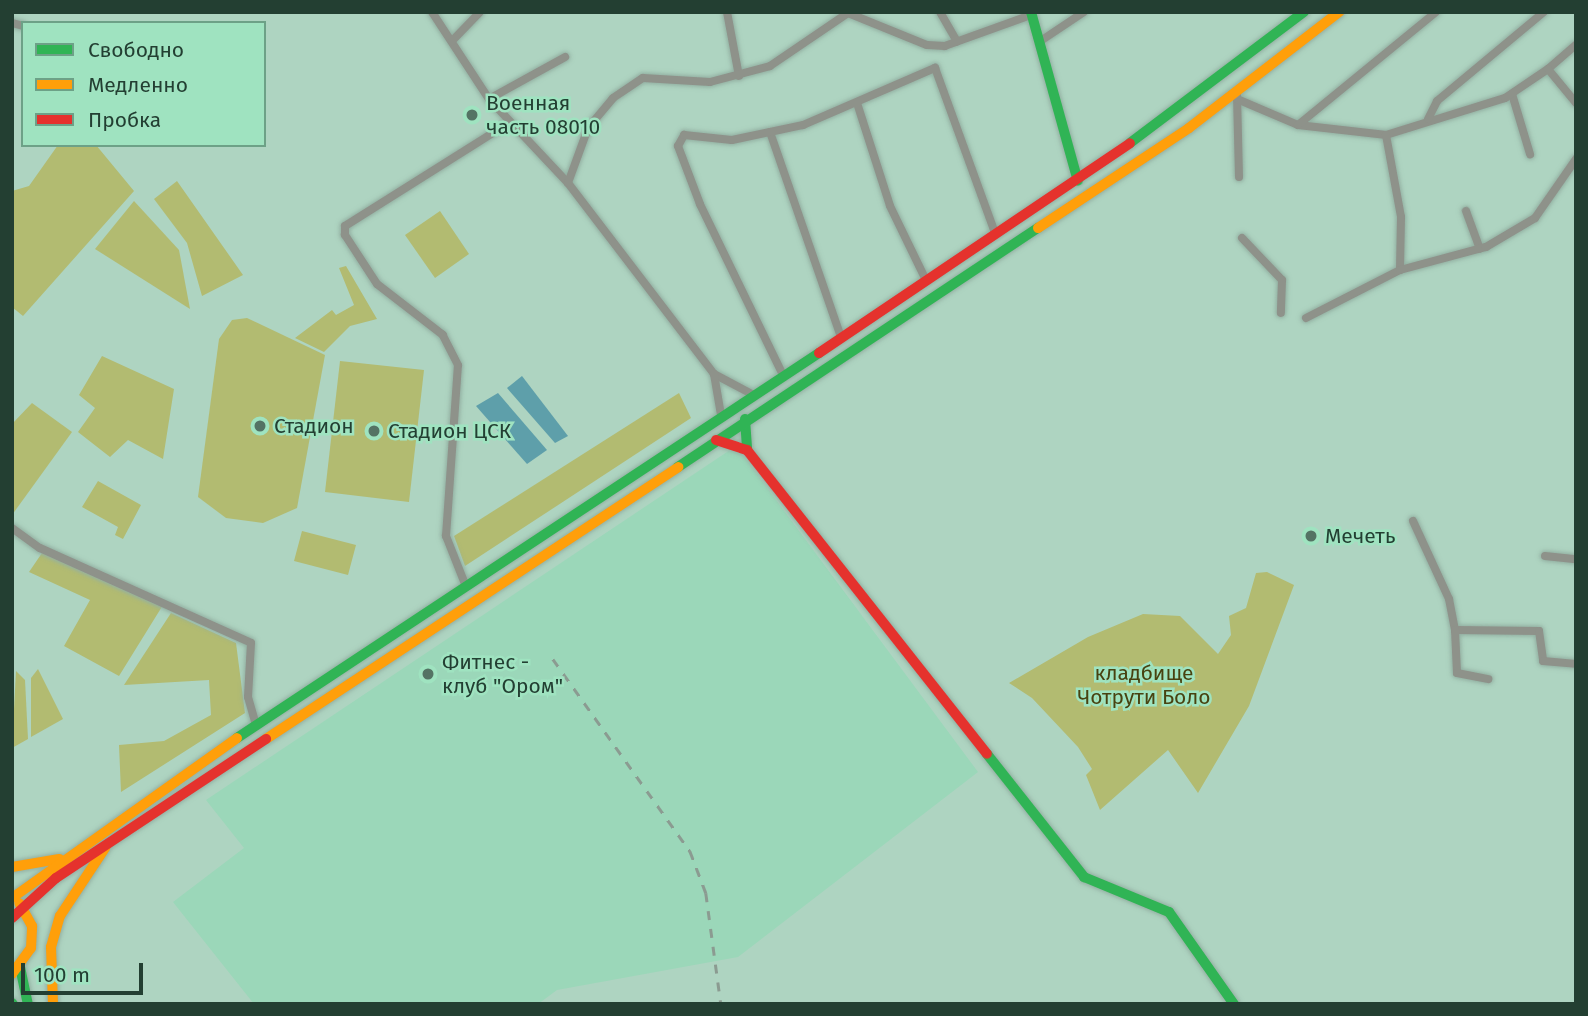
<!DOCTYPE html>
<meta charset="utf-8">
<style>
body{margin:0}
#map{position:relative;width:1588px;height:1016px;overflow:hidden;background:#aed4c1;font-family:"Fira Sans",sans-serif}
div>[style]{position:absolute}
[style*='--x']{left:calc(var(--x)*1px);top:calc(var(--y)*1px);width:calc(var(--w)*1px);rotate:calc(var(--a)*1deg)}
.built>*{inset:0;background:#9bd7b9}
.green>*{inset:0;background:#b2bb71}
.water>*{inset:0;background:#5e9faa}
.roads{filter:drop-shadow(0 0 2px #93b0a2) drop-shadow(0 0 2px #93b0a2)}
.street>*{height:8px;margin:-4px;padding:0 4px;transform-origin:4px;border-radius:4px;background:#8e928a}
.fast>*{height:10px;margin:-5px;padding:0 5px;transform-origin:5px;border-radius:5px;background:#30b455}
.slow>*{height:10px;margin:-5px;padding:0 5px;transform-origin:5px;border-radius:5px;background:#ff9f0a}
.jam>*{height:10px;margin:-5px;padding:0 5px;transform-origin:5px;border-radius:5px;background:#e5322d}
.rail>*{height:2.5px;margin-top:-1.25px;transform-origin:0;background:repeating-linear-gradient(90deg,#8b9b91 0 9px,transparent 0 18px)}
.dots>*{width:19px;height:19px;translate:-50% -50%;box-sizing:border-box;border:4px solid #9fe3c0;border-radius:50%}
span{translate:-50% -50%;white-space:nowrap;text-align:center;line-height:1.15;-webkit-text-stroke:5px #9fe3c0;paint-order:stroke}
.poi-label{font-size:21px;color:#233f32}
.left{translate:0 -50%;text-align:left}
.park-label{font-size:21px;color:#484210}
.frame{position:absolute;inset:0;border:14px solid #233f32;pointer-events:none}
.legend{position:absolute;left:21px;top:21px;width:245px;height:126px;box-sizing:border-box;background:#9fe3c0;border:2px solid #6da187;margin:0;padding:9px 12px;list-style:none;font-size:21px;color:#233f32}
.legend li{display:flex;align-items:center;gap:14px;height:35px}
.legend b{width:35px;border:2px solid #6da187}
.scale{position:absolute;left:21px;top:963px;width:122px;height:32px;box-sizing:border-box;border:4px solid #233f32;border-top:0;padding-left:9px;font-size:21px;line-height:24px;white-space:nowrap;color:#233f32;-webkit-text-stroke:5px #9fe3c0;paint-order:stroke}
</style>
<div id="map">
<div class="built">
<div style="clip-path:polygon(736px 446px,978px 772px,738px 957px,557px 990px,538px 1004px,254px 1004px,173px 902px,244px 848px,206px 800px)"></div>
</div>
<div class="green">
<div style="clip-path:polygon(58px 145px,96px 145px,134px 191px,23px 316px,12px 307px,12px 191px,29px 186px)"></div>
<div style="clip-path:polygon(177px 181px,243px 275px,202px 296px,187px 243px,154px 199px)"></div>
<div style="clip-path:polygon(134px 201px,179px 250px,190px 309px,95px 249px)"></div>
<div style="clip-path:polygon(440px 211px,469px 254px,435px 278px,405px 235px)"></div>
<div style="clip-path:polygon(346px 266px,377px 319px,350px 326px,324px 352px,295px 338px,332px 310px,336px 315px,354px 305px,339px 268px)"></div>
<div style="clip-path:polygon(247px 318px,325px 355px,297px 508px,263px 523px,226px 518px,198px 497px,219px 339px,232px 320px)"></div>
<div style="clip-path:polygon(102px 356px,174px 389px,163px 459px,128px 440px,110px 457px,78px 432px,95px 408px,79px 395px)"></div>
<div style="clip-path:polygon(340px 361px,424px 370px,409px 502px,325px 492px)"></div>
<div style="clip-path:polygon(679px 393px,691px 418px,465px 566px,454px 536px)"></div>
<div style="clip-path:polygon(32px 403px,72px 432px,12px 515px,12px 424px)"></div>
<div style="clip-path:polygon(98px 481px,141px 505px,123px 539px,115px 535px,118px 527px,82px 507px)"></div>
<div style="clip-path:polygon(302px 531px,356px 545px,348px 575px,294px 561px)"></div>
<div style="clip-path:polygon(42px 553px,163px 605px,119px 676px,64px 646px,90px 600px,29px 572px)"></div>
<div style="clip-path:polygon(1267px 572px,1294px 585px,1249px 706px,1198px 793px,1168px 750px,1100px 810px,1086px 775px,1092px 769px,1078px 747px,1032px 698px,1009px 683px,1088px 637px,1143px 614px,1180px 616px,1218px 654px,1231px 635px,1229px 616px,1246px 608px,1256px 573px)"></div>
<div style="clip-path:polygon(171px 613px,236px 643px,245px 713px,121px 792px,119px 745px,164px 741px,211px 715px,209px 680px,124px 685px)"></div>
<div style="clip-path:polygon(38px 669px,63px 719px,31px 737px,31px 678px)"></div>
<div style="clip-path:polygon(16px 671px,25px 680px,28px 739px,12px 748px)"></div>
</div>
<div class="water">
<div style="clip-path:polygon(522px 376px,568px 436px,555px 443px,507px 388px)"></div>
<div style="clip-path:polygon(498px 393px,547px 450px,527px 464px,476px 406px)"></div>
</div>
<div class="roads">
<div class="street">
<div style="--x:432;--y:12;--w:104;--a:56.8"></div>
<div style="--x:489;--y:99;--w:115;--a:46.8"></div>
<div style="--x:568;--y:183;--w:240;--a:52.6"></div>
<div style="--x:714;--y:374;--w:43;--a:27.8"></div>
<div style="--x:727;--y:12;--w:65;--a:79.4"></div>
<div style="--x:940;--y:12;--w:34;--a:60"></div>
<div style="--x:12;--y:23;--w:11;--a:15"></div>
<div style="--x:452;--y:41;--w:40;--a:-46"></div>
<div style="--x:1039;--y:42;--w:54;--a:-33.7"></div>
<div style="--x:1548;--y:69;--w:37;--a:-41"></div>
<div style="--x:1512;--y:94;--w:63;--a:73.3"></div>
<div style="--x:1237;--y:95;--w:82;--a:88.6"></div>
<div style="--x:489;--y:99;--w:87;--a:-28.9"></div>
<div style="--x:1237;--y:99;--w:66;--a:23.1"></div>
<div style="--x:1298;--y:125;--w:89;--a:6.5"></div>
<div style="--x:1386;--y:135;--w:125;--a:-17.3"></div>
<div style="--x:1505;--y:98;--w:52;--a:-34"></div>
<div style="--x:1548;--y:69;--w:44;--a:50.5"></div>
<div style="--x:857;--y:103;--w:108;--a:72.2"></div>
<div style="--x:890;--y:206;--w:80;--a:64.1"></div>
<div style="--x:1428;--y:119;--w:20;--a:-63"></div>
<div style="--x:1437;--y:101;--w:139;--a:-39.8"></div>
<div style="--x:1298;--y:125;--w:178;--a:-39.3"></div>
<div style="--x:770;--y:132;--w:214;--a:70.9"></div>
<div style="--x:1386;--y:135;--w:83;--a:79.6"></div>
<div style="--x:1401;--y:217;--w:53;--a:91.1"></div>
<div style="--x:568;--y:183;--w:59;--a:-70"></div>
<div style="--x:588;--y:128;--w:39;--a:-50"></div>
<div style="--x:613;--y:98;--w:36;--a:-34"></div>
<div style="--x:643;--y:78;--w:67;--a:3.4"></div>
<div style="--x:710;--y:82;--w:62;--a:-14.9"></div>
<div style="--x:770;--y:66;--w:94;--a:-34.2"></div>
<div style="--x:848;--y:13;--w:85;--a:22.1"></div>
<div style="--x:927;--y:45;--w:18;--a:3"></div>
<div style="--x:945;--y:46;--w:91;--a:-19.8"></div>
<div style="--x:1466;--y:211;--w:40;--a:69.8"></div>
<div style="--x:1242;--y:238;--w:58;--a:46.4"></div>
<div style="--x:1282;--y:280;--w:33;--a:92"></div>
<div style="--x:1306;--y:318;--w:106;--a:-27.1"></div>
<div style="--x:1400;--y:270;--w:89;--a:-15"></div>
<div style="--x:1486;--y:247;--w:57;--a:-30.6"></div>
<div style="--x:1535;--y:218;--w:72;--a:-55.2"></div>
<div style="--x:782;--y:373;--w:188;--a:-115.9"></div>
<div style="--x:700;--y:204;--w:62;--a:-110.8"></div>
<div style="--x:678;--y:146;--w:13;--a:-61"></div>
<div style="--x:684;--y:135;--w:48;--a:5.9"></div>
<div style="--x:732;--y:140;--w:73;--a:-11.9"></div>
<div style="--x:803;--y:125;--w:144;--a:-23.4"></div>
<div style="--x:935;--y:68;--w:176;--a:70"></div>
<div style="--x:714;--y:374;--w:42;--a:80.3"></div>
<div style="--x:1413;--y:521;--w:86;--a:65.2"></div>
<div style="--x:1449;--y:599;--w:32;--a:79"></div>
<div style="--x:1455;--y:630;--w:84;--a:0.7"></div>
<div style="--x:1539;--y:631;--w:30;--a:82"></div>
<div style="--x:1543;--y:661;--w:33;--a:5"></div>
<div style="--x:12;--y:528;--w:34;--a:36"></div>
<div style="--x:40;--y:548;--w:231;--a:24.2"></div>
<div style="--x:251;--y:643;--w:54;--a:93.2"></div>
<div style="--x:248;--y:697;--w:29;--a:74"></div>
<div style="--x:1545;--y:556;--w:31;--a:6"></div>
<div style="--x:465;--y:584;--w:52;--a:-111.6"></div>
<div style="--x:446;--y:536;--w:171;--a:-86"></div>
<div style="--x:458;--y:365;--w:34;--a:-117"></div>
<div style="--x:443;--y:335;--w:83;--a:-142.3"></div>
<div style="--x:377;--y:284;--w:59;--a:-123.1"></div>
<div style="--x:345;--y:235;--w:9;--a:-90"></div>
<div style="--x:345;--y:226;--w:195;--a:-32.2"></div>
<div style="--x:1455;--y:630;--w:43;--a:87.3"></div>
<div style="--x:1457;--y:673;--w:32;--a:11"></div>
</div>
<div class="fast">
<div style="--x:1031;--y:12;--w:175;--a:74.5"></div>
<div style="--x:1130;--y:143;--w:218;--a:-37"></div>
<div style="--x:745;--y:419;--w:31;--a:86"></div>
<div style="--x:678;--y:467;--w:432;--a:-33.6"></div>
<div style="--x:237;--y:738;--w:698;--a:-33.49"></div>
<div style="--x:987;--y:754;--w:157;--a:51.7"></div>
<div style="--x:1084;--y:877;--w:92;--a:22.4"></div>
<div style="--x:1169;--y:912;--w:113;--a:54.8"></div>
<div style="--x:20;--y:967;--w:38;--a:78"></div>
<div style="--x:12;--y:1003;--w:1;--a:45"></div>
</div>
<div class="slow">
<div style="--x:1038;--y:228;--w:181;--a:-33.5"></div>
<div style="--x:1189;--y:128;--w:190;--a:-37.7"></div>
<div style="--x:266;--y:739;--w:494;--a:-33.4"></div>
<div style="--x:12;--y:867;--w:48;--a:-9.7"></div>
<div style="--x:12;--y:898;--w:276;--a:-35.4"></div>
<div style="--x:12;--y:974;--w:32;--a:-54"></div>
<div style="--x:31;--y:948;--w:22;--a:-87"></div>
<div style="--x:32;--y:926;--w:26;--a:-119"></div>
<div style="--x:53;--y:1004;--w:57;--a:-92"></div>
<div style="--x:51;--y:947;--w:32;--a:-74"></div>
<div style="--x:60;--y:916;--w:82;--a:-56.5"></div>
</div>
<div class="jam">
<div style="--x:819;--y:353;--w:375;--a:-34"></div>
<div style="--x:716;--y:440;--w:33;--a:18"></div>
<div style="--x:747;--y:450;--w:387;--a:51.7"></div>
<div style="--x:12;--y:918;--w:59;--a:-42.3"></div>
<div style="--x:56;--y:878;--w:252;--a:-33.5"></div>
</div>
</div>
<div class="rail">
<div style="--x:553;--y:659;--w:236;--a:54.5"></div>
<div style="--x:690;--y:851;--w:45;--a:69.1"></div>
<div style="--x:706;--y:893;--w:112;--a:82.3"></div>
</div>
<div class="dots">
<div style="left:472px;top:115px;background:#547364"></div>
<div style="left:260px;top:426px;background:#547364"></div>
<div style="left:374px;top:431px;background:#547364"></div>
<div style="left:1311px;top:536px;background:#547364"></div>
<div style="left:428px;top:674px;background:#547364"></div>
</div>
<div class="poi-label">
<span class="left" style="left:486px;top:115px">Военная<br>часть 08010</span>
<span class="left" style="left:274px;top:426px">Стадион</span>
<span class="left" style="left:388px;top:431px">Стадион ЦСК</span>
<span class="left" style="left:1325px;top:536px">Мечеть</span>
<span class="left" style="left:442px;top:674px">Фитнес -<br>клуб "Ором"</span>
</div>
<div class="park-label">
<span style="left:1144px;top:685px">кладбище<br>Чотрути Боло</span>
</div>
<div class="frame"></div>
<ul class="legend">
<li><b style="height:9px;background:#30b455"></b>Свободно</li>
<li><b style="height:9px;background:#ff9f0a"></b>Медленно</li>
<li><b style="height:9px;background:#e5322d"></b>Пробка</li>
</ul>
<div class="scale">100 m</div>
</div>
